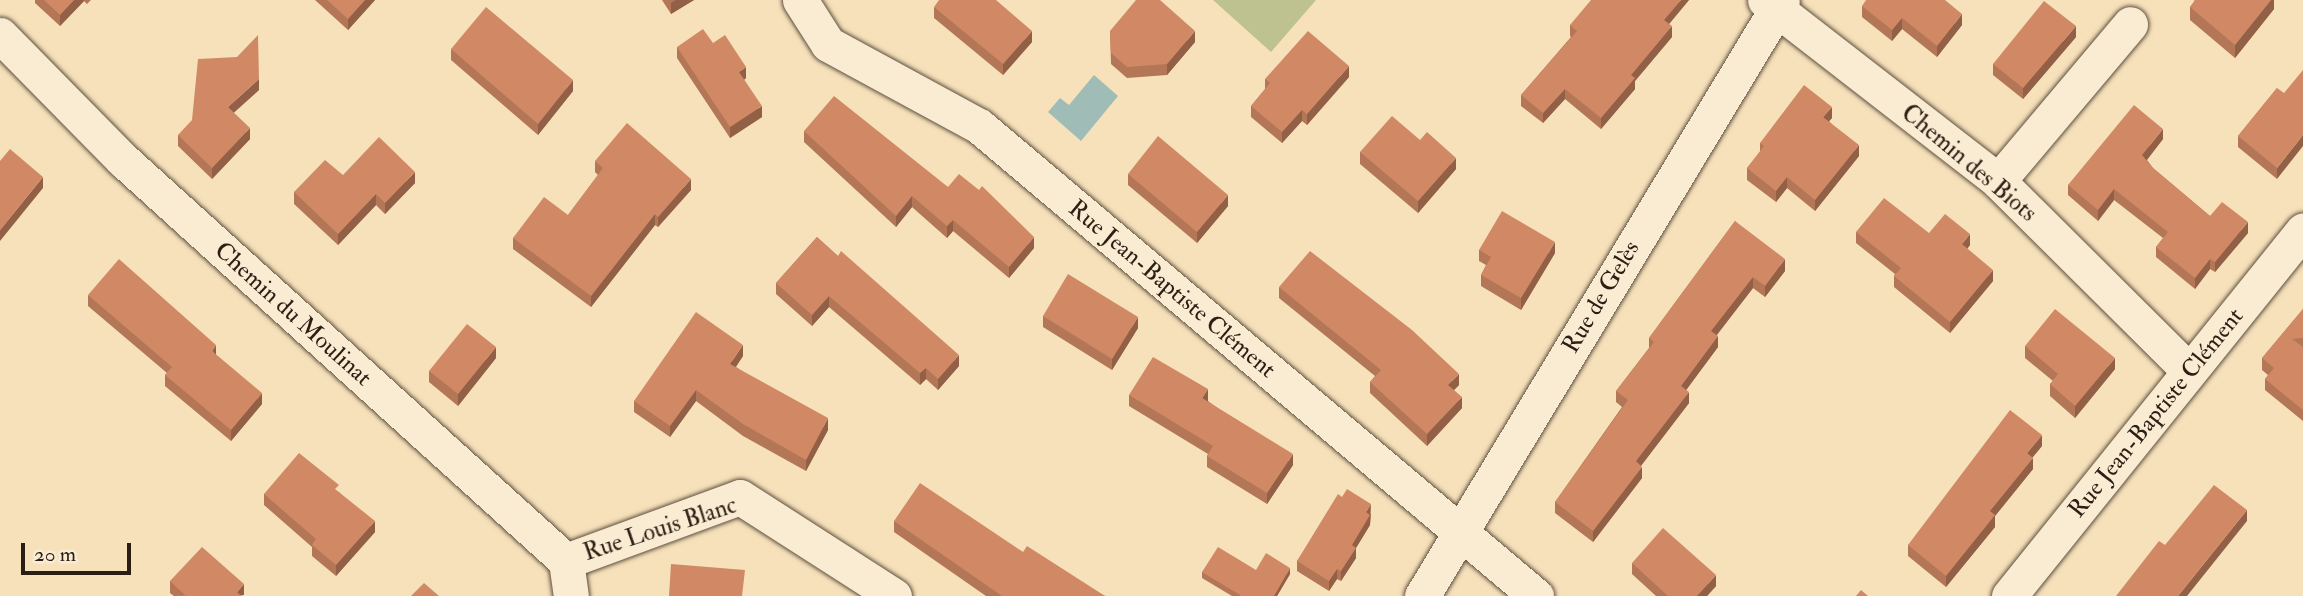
<!DOCTYPE html>
<meta charset="utf-8">
<style>
body{margin:0}
#map{position:relative;width:2303px;height:596px;overflow:hidden;background:#f7e1bb;font-family:"IM FELL Double Pica",serif}
div>[style]{position:absolute}
[style*='--x']{left:calc(var(--x)*1px);top:calc(var(--y)*1px);width:calc(var(--w)*1px);rotate:calc(var(--a)*1deg)}
.green>*{inset:0;background:#bdc290}
.water>*{inset:0;background:#9fbcb7}
.roads{filter:drop-shadow(0 0 2px #5e503e) drop-shadow(0 0 2px #5e503e)}
.minor>*{height:35px;margin:-17.5px;padding:0 17.5px;transform-origin:17.5px;border-radius:17.5px;background:#faecd3}
.wall>*{inset:0;background:#b37656}
.shaded-wall>*{inset:0;background:#926046}
.building>*{inset:0;background:#d08964}
span{translate:-50% -50%;white-space:nowrap;text-align:center;line-height:1.15;-webkit-text-stroke:6px #faecd3;paint-order:stroke}
.street-label{font-size:24px;color:#2b1f15}
.scale{position:absolute;left:21px;top:543px;width:110px;height:32px;box-sizing:border-box;border:4px solid #2b1f15;border-top:0;padding-left:9px;font-size:21px;line-height:24px;white-space:nowrap;color:#2b1f15;-webkit-text-stroke:5px #faecd3;paint-order:stroke}
</style>
<div id="map">
<div class="green">
<div style="clip-path:polygon(1213px 0,1316px 0,1271px 52px)"></div>
</div>
<div class="water">
<div style="clip-path:polygon(1094px 75px,1118px 96px,1081px 141px,1048px 112px,1060px 98px,1069px 105px)"></div>
</div>
<div class="roads">
<div class="minor">
<div style="--x:800;--y:0;--w:52;--a:57.5"></div>
<div style="--x:828;--y:44;--w:172;--a:28.5"></div>
<div style="--x:979;--y:126;--w:729;--a:40.16"></div>
<div style="--x:1765;--y:0;--w:295;--a:37.8"></div>
<div style="--x:1998;--y:181;--w:269;--a:44.8"></div>
<div style="--x:0;--y:35;--w:175;--a:45.5"></div>
<div style="--x:123;--y:160;--w:598;--a:42.15"></div>
<div style="--x:566;--y:561;--w:35;--a:82"></div>
<div style="--x:1998;--y:181;--w:205;--a:-49.9"></div>
<div style="--x:566;--y:561;--w:185;--a:-20.2"></div>
<div style="--x:740;--y:497;--w:183;--a:32.7"></div>
<div style="--x:1422;--y:596;--w:696;--a:-58.87"></div>
<div style="--x:2009;--y:596;--w:469;--a:-51.2"></div>
</div>
</div>
<div class="wall">
<div style="clip-path:polygon(35px 0,91px 0,87px 4px,84px 1px,60px 26px,35px 3px)"></div>
<div style="clip-path:polygon(315px 0,375px 0,348px 30px)"></div>
<div style="clip-path:polygon(662px 0,694px 0,671px 14px)"></div>
<div style="clip-path:polygon(1689px 0,1669px 24px,1672px 37px,1635px 81px,1635px 89px,1601px 129px,1565px 99px,1543px 123px,1521px 106px,1521px 95px,1571px 37px,1570px 36px,1570px 25px)"></div>
<div style="clip-path:polygon(2194px 0,2274px 0,2274px 9px,2235px 58px,2190px 20px,2190px 7px,2195px 1px)"></div>
<div style="clip-path:polygon(1862px 6px,1962px 25px,1937px 57px,1902px 29px,1892px 41px,1862px 17px)"></div>
<div style="clip-path:polygon(934px 7px,1032px 42px,1003px 75px,934px 18px)"></div>
<div style="clip-path:polygon(1110px 31px,1195px 42px,1167px 75px,1127px 78px,1111px 64px)"></div>
<div style="clip-path:polygon(2076px 37px,2023px 99px,1993px 75px,1993px 64px)"></div>
<div style="clip-path:polygon(713px 43px,746px 78px,744px 80px,762px 117px,730px 138px,677px 58px,677px 47px)"></div>
<div style="clip-path:polygon(451px 49px,573px 91px,538px 135px,451px 60px)"></div>
<div style="clip-path:polygon(1349px 77px,1307px 125px,1302px 121px,1282px 143px,1251px 117px,1251px 106px,1265px 89px,1265px 79px)"></div>
<div style="clip-path:polygon(2277px 88px,2277px 179px,2238px 147px,2238px 136px)"></div>
<div style="clip-path:polygon(259px 90px,233px 113px,250px 139px,212px 179px,178px 146px,178px 135px)"></div>
<div style="clip-path:polygon(1832px 118px,1829px 121px,1859px 156px,1815px 211px,1787px 188px,1776px 202px,1747px 180px,1747px 168px,1760px 152px,1760px 143px)"></div>
<div style="clip-path:polygon(804px 131px,948px 187px,1034px 248px,1009px 278px,953px 231px,947px 238px,912px 207px,896px 227px,804px 142px)"></div>
<div style="clip-path:polygon(2163px 139px,2147px 160px,2153px 168px,2210px 216px,2248px 233px,2215px 272px,2210px 269px,2195px 289px,2156px 257px,2156px 247px,2163px 238px,2114px 200px,2098px 221px,2068px 195px,2068px 185px)"></div>
<div style="clip-path:polygon(1420px 140px,1456px 169px,1418px 213px,1360px 164px,1360px 152px)"></div>
<div style="clip-path:polygon(595px 161px,691px 190px,658px 227px,655px 225px,591px 307px,513px 249px,513px 238px,568px 215px,598px 175px,595px 172px)"></div>
<div style="clip-path:polygon(1128px 174px,1228px 206px,1197px 243px,1128px 185px)"></div>
<div style="clip-path:polygon(343px 175px,415px 183px,385px 214px,376px 205px,338px 245px,294px 204px,294px 192px)"></div>
<div style="clip-path:polygon(1735px 221px,1785px 271px,1765px 297px,1753px 288px,1717px 335px,1718px 347px,1686px 390px,1689px 403px,1641px 466px,1642px 478px,1593px 542px,1555px 513px,1555px 502px,1622px 407px,1616px 402px,1616px 391px,1649px 348px,1649px 338px)"></div>
<div style="clip-path:polygon(1856px 232px,1929px 233px,1970px 245px,1967px 249px,1993px 281px,1950px 333px,1894px 287px,1894px 276px,1895px 274px,1856px 243px)"></div>
<div style="clip-path:polygon(817px 237px,959px 366px,938px 390px,926px 379px,920px 385px,829px 307px,812px 326px,776px 294px,776px 283px)"></div>
<div style="clip-path:polygon(1479px 250px,1555px 253px,1521px 310px,1481px 286px,1481px 275px,1486px 265px,1479px 261px)"></div>
<div style="clip-path:polygon(1279px 287px,1459px 385px,1454px 390px,1462px 408px,1427px 446px,1370px 393px,1370px 382px,1375px 376px,1279px 298px)"></div>
<div style="clip-path:polygon(88px 295px,216px 355px,262px 404px,231px 441px,165px 386px,165px 375px,167px 373px,88px 306px)"></div>
<div style="clip-path:polygon(2303px 309px,2303px 421px,2265px 390px,2265px 379px,2268px 375px,2262px 370px,2262px 358px)"></div>
<div style="clip-path:polygon(1043px 316px,1138px 328px,1112px 370px,1043px 327px)"></div>
<div style="clip-path:polygon(2025px 346px,2115px 369px,2075px 418px,2050px 396px,2050px 384px,2053px 381px,2025px 358px)"></div>
<div style="clip-path:polygon(743px 356px,736px 367px,828px 430px,806px 471px,743px 436px,696px 401px,670px 437px,634px 412px,634px 401px)"></div>
<div style="clip-path:polygon(496px 358px,458px 406px,429px 382px,429px 371px)"></div>
<div style="clip-path:polygon(1129px 395px,1208px 401px,1293px 465px,1267px 504px,1207px 467px,1207px 456px,1208px 454px,1129px 406px)"></div>
<div style="clip-path:polygon(2042px 446px,2032px 458px,2033px 469px,1995px 516px,1995px 527px,1946px 587px,1908px 556px,1908px 545px)"></div>
<div style="clip-path:polygon(339px 492px,375px 532px,336px 576px,312px 556px,312px 547px,264px 505px,264px 494px)"></div>
<div style="clip-path:polygon(1342px 497px,1371px 514px,1370px 525px,1356px 548px,1356px 558px,1341px 581px,1337px 579px,1329px 591px,1297px 571px,1297px 561px)"></div>
<div style="clip-path:polygon(894px 521px,1023px 552px,1105px 596px,986px 596px,894px 532px)"></div>
<div style="clip-path:polygon(1632px 563px,1716px 586px,1707px 596px,1656px 596px,1632px 574px)"></div>
<div style="clip-path:polygon(1256px 570px,1290px 574px,1277px 596px,1232px 596px,1202px 578px,1202px 572px)"></div>
<div style="clip-path:polygon(170px 581px,244px 595px,174px 596px,170px 593px)"></div>
</div>
<div class="shaded-wall">
<div style="clip-path:polygon(74px 0,84px 0,84px 1px,60px 26px,60px 15px)"></div>
<div style="clip-path:polygon(365px 0,375px 0,348px 30px,348px 19px)"></div>
<div style="clip-path:polygon(676px 0,694px 0,671px 14px,671px 3px)"></div>
<div style="clip-path:polygon(1681px 0,1689px 0,1664px 30px,1664px 20px)"></div>
<div style="clip-path:polygon(2271px 0,2274px 0,2274px 9px,2235px 58px,2235px 45px)"></div>
<div style="clip-path:polygon(1962px 14px,1962px 25px,1937px 57px,1937px 46px)"></div>
<div style="clip-path:polygon(1902px 18px,1902px 29px,1892px 41px,1892px 30px)"></div>
<div style="clip-path:polygon(1672px 26px,1672px 37px,1635px 81px,1635px 89px,1601px 129px,1601px 118px,1631px 75px)"></div>
<div style="clip-path:polygon(2076px 26px,2076px 37px,2023px 99px,2023px 88px)"></div>
<div style="clip-path:polygon(1032px 31px,1032px 42px,1003px 75px,1003px 64px)"></div>
<div style="clip-path:polygon(1195px 31px,1195px 42px,1167px 75px,1167px 64px)"></div>
<div style="clip-path:polygon(1349px 66px,1349px 77px,1307px 125px,1307px 114px)"></div>
<div style="clip-path:polygon(746px 67px,746px 78px,739px 83px,739px 72px)"></div>
<div style="clip-path:polygon(259px 79px,259px 90px,228px 118px,228px 107px)"></div>
<div style="clip-path:polygon(573px 80px,573px 91px,538px 135px,538px 124px)"></div>
<div style="clip-path:polygon(1565px 89px,1565px 99px,1543px 123px,1543px 113px)"></div>
<div style="clip-path:polygon(762px 106px,762px 117px,730px 138px,730px 127px)"></div>
<div style="clip-path:polygon(1832px 107px,1832px 118px,1823px 128px,1823px 117px)"></div>
<div style="clip-path:polygon(1302px 110px,1302px 121px,1282px 143px,1282px 132px)"></div>
<div style="clip-path:polygon(250px 128px,250px 139px,212px 179px,212px 168px)"></div>
<div style="clip-path:polygon(2163px 129px,2163px 139px,2142px 166px,2142px 155px)"></div>
<div style="clip-path:polygon(2303px 135px,2303px 146px,2277px 179px,2277px 168px)"></div>
<div style="clip-path:polygon(1859px 145px,1859px 156px,1815px 211px,1815px 200px)"></div>
<div style="clip-path:polygon(1456px 158px,1456px 169px,1418px 213px,1418px 201px)"></div>
<div style="clip-path:polygon(415px 172px,415px 183px,385px 214px,385px 203px)"></div>
<div style="clip-path:polygon(43px 177px,43px 188px,0 241px,0 230px)"></div>
<div style="clip-path:polygon(1787px 177px,1787px 188px,1776px 202px,1776px 191px)"></div>
<div style="clip-path:polygon(691px 179px,691px 190px,658px 227px,658px 217px)"></div>
<div style="clip-path:polygon(2114px 189px,2114px 200px,2098px 221px,2098px 210px)"></div>
<div style="clip-path:polygon(376px 194px,376px 205px,338px 245px,338px 234px)"></div>
<div style="clip-path:polygon(1228px 195px,1228px 206px,1197px 243px,1197px 232px)"></div>
<div style="clip-path:polygon(912px 196px,912px 207px,896px 227px,896px 216px)"></div>
<div style="clip-path:polygon(655px 214px,655px 225px,591px 307px,591px 296px)"></div>
<div style="clip-path:polygon(953px 220px,953px 231px,947px 238px,947px 226px)"></div>
<div style="clip-path:polygon(2248px 222px,2248px 233px,2215px 272px,2215px 262px)"></div>
<div style="clip-path:polygon(1970px 234px,1970px 245px,1962px 255px,1962px 244px)"></div>
<div style="clip-path:polygon(1034px 237px,1034px 248px,1009px 278px,1009px 267px)"></div>
<div style="clip-path:polygon(1555px 242px,1555px 253px,1521px 310px,1521px 298px)"></div>
<div style="clip-path:polygon(1785px 259px,1785px 271px,1765px 297px,1765px 286px)"></div>
<div style="clip-path:polygon(2210px 259px,2210px 269px,2195px 289px,2195px 278px)"></div>
<div style="clip-path:polygon(1993px 270px,1993px 281px,1950px 333px,1950px 322px)"></div>
<div style="clip-path:polygon(1753px 277px,1753px 288px,1711px 342px,1711px 331px)"></div>
<div style="clip-path:polygon(829px 296px,829px 307px,812px 326px,812px 315px)"></div>
<div style="clip-path:polygon(1138px 317px,1138px 328px,1112px 370px,1112px 359px)"></div>
<div style="clip-path:polygon(1718px 336px,1718px 347px,1681px 397px,1681px 386px)"></div>
<div style="clip-path:polygon(216px 345px,216px 356px,212px 351px)"></div>
<div style="clip-path:polygon(743px 345px,743px 356px,730px 375px,730px 364px)"></div>
<div style="clip-path:polygon(496px 347px,496px 358px,458px 406px,458px 394px)"></div>
<div style="clip-path:polygon(959px 355px,959px 366px,938px 390px,938px 379px)"></div>
<div style="clip-path:polygon(2115px 358px,2115px 369px,2075px 418px,2075px 406px)"></div>
<div style="clip-path:polygon(926px 368px,926px 379px,920px 385px,920px 373px)"></div>
<div style="clip-path:polygon(1459px 374px,1459px 385px,1448px 396px,1448px 385px)"></div>
<div style="clip-path:polygon(1208px 389px,1208px 401px,1202px 409px,1202px 398px)"></div>
<div style="clip-path:polygon(696px 390px,696px 401px,670px 437px,670px 426px)"></div>
<div style="clip-path:polygon(1689px 392px,1689px 403px,1636px 472px,1636px 461px)"></div>
<div style="clip-path:polygon(262px 393px,262px 404px,231px 441px,231px 430px)"></div>
<div style="clip-path:polygon(1462px 397px,1462px 408px,1427px 446px,1427px 434px)"></div>
<div style="clip-path:polygon(828px 418px,828px 430px,806px 471px,806px 460px)"></div>
<div style="clip-path:polygon(2042px 435px,2042px 446px,2027px 464px,2027px 453px)"></div>
<div style="clip-path:polygon(1293px 454px,1293px 465px,1267px 504px,1267px 493px)"></div>
<div style="clip-path:polygon(2033px 458px,2033px 469px,1995px 516px,1995px 527px,1946px 587px,1946px 576px,1990px 511px)"></div>
<div style="clip-path:polygon(1642px 467px,1642px 478px,1593px 542px,1593px 531px)"></div>
<div style="clip-path:polygon(1371px 504px,1370px 525px,1356px 548px,1356px 558px,1341px 581px,1341px 571px,1366px 512px)"></div>
<div style="clip-path:polygon(2247px 510px,2247px 521px,2187px 596px,2178px 596px)"></div>
<div style="clip-path:polygon(375px 521px,375px 532px,336px 576px,336px 565px)"></div>
<div style="clip-path:polygon(1290px 568px,1290px 574px,1277px 596px,1274px 596px)"></div>
<div style="clip-path:polygon(1337px 569px,1337px 579px,1329px 591px,1329px 581px)"></div>
<div style="clip-path:polygon(1716px 575px,1716px 586px,1707px 596px,1697px 596px)"></div>
<div style="clip-path:polygon(244px 584px,244px 595px,237px 596px,237px 592px)"></div>
</div>
<div class="building">
<div style="clip-path:polygon(44px 0,74px 0,60px 15px)"></div>
<div style="clip-path:polygon(327px 0,365px 0,348px 19px)"></div>
<div style="clip-path:polygon(939px 0,996px 0,1032px 31px,1003px 64px,934px 7px)"></div>
<div style="clip-path:polygon(1136px 0,1160px 0,1195px 31px,1167px 64px,1127px 67px,1111px 53px,1110px 31px)"></div>
<div style="clip-path:polygon(1591px 0,1681px 0,1664px 20px,1672px 26px,1631px 75px,1635px 78px,1601px 118px,1565px 89px,1543px 113px,1521px 95px,1577px 31px,1570px 25px)"></div>
<div style="clip-path:polygon(1866px 0,1945px 0,1962px 14px,1937px 46px,1902px 18px,1892px 30px,1862px 6px)"></div>
<div style="clip-path:polygon(2195px 0,2271px 0,2235px 45px,2190px 7px)"></div>
<div style="clip-path:polygon(2044px 1px,2076px 26px,2023px 88px,1993px 64px)"></div>
<div style="clip-path:polygon(486px 7px,573px 80px,538px 124px,451px 49px)"></div>
<div style="clip-path:polygon(703px 29px,713px 43px,725px 35px,746px 67px,739px 72px,762px 106px,730px 127px,677px 47px)"></div>
<div style="clip-path:polygon(1308px 31px,1349px 66px,1307px 114px,1302px 110px,1282px 132px,1251px 106px,1270px 83px,1265px 79px)"></div>
<div style="clip-path:polygon(258px 35px,259px 79px,228px 107px,250px 128px,212px 168px,178px 135px,192px 120px,198px 59px,237px 57px)"></div>
<div style="clip-path:polygon(2303px 70px,2303px 135px,2277px 168px,2238px 136px,2277px 88px,2284px 93px)"></div>
<div style="clip-path:polygon(1804px 85px,1832px 107px,1823px 117px,1859px 145px,1815px 200px,1787px 177px,1776px 191px,1747px 168px,1764px 146px,1760px 143px)"></div>
<div style="clip-path:polygon(834px 96px,948px 187px,959px 174px,979px 190px,982px 186px,1034px 237px,1009px 267px,953px 220px,947px 226px,912px 196px,896px 216px,804px 131px)"></div>
<div style="clip-path:polygon(2134px 105px,2163px 129px,2142px 155px,2153px 168px,2210px 216px,2222px 202px,2248px 222px,2215px 262px,2210px 259px,2195px 278px,2156px 247px,2168px 232px,2114px 189px,2098px 210px,2068px 185px)"></div>
<div style="clip-path:polygon(1392px 116px,1420px 140px,1427px 132px,1456px 158px,1418px 201px,1360px 152px)"></div>
<div style="clip-path:polygon(627px 123px,691px 179px,658px 217px,655px 214px,591px 296px,513px 238px,544px 197px,568px 215px,603px 168px,595px 161px)"></div>
<div style="clip-path:polygon(1158px 136px,1228px 195px,1197px 232px,1128px 174px)"></div>
<div style="clip-path:polygon(379px 137px,415px 172px,385px 203px,376px 194px,338px 234px,294px 192px,325px 160px,343px 175px)"></div>
<div style="clip-path:polygon(10px 149px,43px 177px,0 230px,0 161px)"></div>
<div style="clip-path:polygon(1884px 198px,1929px 233px,1945px 214px,1970px 234px,1962px 244px,1993px 270px,1950px 322px,1894px 276px,1901px 268px,1856px 232px)"></div>
<div style="clip-path:polygon(1502px 211px,1555px 242px,1521px 298px,1481px 275px,1491px 257px,1479px 250px)"></div>
<div style="clip-path:polygon(1735px 221px,1785px 259px,1765px 286px,1753px 277px,1711px 331px,1718px 336px,1681px 386px,1689px 392px,1636px 461px,1642px 467px,1593px 531px,1555px 502px,1628px 400px,1616px 391px,1654px 342px,1649px 338px)"></div>
<div style="clip-path:polygon(817px 237px,838px 256px,841px 251px,959px 355px,938px 379px,926px 368px,920px 373px,829px 296px,812px 315px,776px 283px)"></div>
<div style="clip-path:polygon(1310px 251px,1412px 330px,1459px 374px,1448px 385px,1462px 397px,1427px 434px,1370px 382px,1381px 370px,1279px 287px)"></div>
<div style="clip-path:polygon(119px 259px,216px 345px,212px 351px,262px 393px,231px 430px,165px 375px,172px 367px,88px 295px)"></div>
<div style="clip-path:polygon(1068px 274px,1138px 317px,1112px 359px,1043px 316px)"></div>
<div style="clip-path:polygon(2055px 309px,2115px 358px,2075px 406px,2050px 384px,2058px 374px,2025px 346px)"></div>
<div style="clip-path:polygon(2303px 309px,2303px 338px,2292px 339px,2303px 347px,2303px 410px,2265px 379px,2274px 368px,2262px 358px)"></div>
<div style="clip-path:polygon(696px 312px,743px 345px,730px 364px,828px 418px,806px 460px,743px 424px,696px 390px,670px 426px,634px 401px)"></div>
<div style="clip-path:polygon(467px 324px,496px 347px,458px 394px,429px 371px)"></div>
<div style="clip-path:polygon(1153px 357px,1208px 389px,1202px 398px,1293px 454px,1267px 493px,1207px 456px,1213px 446px,1129px 395px)"></div>
<div style="clip-path:polygon(2010px 410px,2042px 435px,2027px 453px,2033px 458px,1990px 511px,1995px 515px,1946px 576px,1908px 545px)"></div>
<div style="clip-path:polygon(299px 453px,339px 485px,335px 489px,375px 521px,336px 565px,312px 545px,316px 539px,264px 494px)"></div>
<div style="clip-path:polygon(920px 483px,1023px 552px,1027px 546px,1105px 596px,1002px 596px,894px 521px)"></div>
<div style="clip-path:polygon(2214px 485px,2247px 510px,2178px 596px,2116px 596px,2159px 541px,2165px 545px)"></div>
<div style="clip-path:polygon(1347px 489px,1371px 504px,1366px 512px,1370px 515px,1352px 545px,1356px 548px,1341px 571px,1337px 569px,1329px 581px,1297px 561px,1338px 494px,1342px 497px)"></div>
<div style="clip-path:polygon(1663px 528px,1716px 575px,1697px 596px,1668px 596px,1632px 563px)"></div>
<div style="clip-path:polygon(202px 547px,244px 584px,237px 592px,241px 596px,186px 596px,170px 581px)"></div>
<div style="clip-path:polygon(1218px 547px,1256px 570px,1266px 553px,1290px 568px,1274px 596px,1240px 596px,1240px 595px,1202px 572px)"></div>
<div style="clip-path:polygon(671px 564px,745px 570px,742px 596px,669px 596px)"></div>
<div style="clip-path:polygon(424px 583px,439px 596px,411px 596px)"></div>
<div style="clip-path:polygon(1861px 590px,1868px 596px,1856px 596px)"></div>
</div>
<div class="street-label">
<span style="left:1969px;top:163px;rotate:40deg">Chemin des Biots</span>
<span style="left:1172px;top:289px;rotate:40deg">Rue Jean-Baptiste Clément</span>
<span style="left:1601px;top:297px;rotate:-59deg">Rue de Gelès</span>
<span style="left:293px;top:314px;rotate:42deg">Chemin du Moulinat</span>
<span style="left:2156px;top:413px;rotate:-51deg">Rue Jean-Baptiste Clément</span>
<span style="left:660px;top:529px;rotate:-18deg">Rue Louis Blanc</span>
</div>
<div class="scale">20 m</div>
</div>
